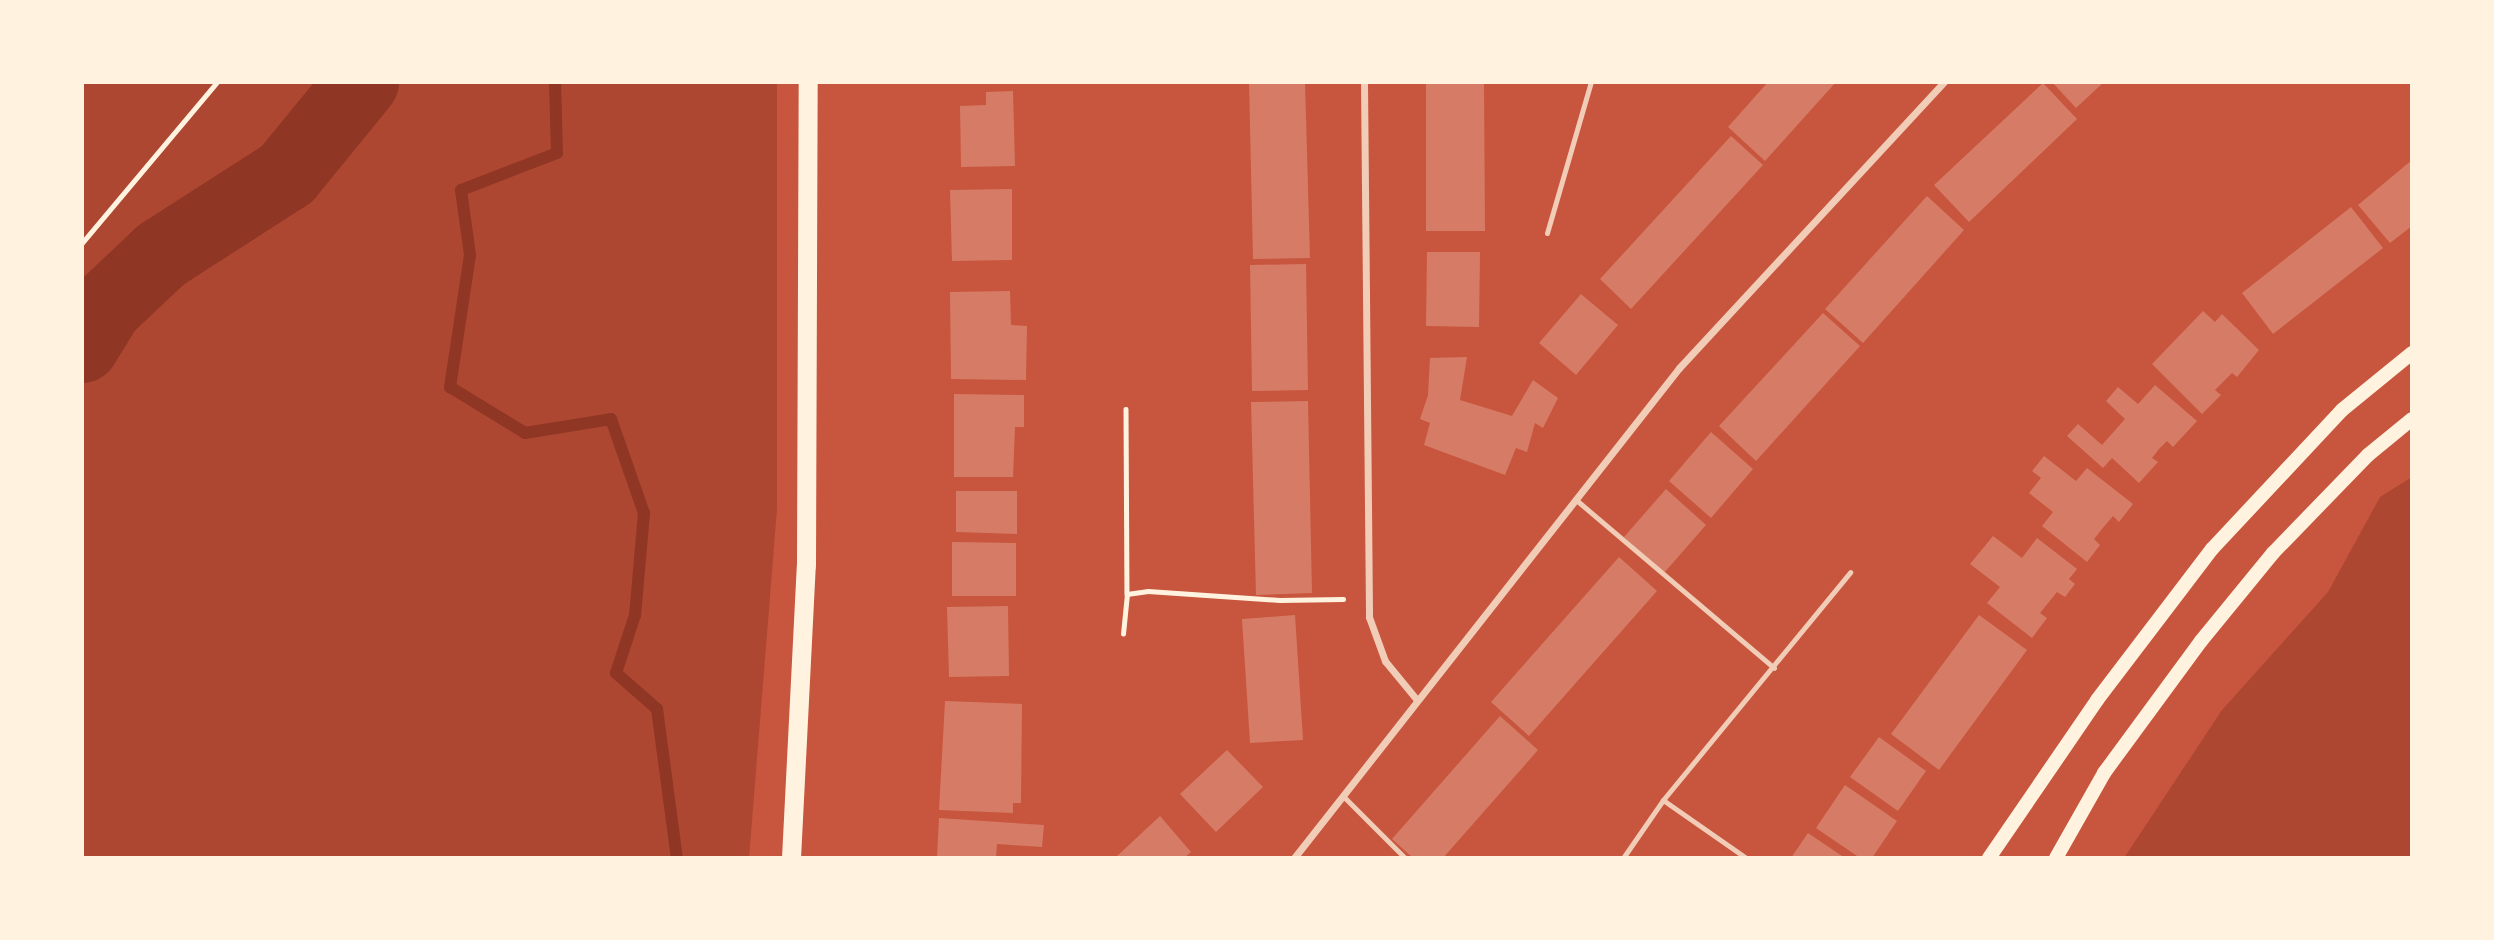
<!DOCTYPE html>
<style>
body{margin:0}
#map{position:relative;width:2494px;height:940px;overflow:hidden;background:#c8553d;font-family:Signika,sans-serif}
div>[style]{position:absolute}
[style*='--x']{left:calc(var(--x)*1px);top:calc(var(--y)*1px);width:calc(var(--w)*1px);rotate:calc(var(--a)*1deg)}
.green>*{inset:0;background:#ae4732}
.stream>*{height:12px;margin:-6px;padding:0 6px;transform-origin:6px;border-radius:6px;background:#8f3625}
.river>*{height:74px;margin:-37px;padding:0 37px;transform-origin:37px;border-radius:37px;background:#8f3625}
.building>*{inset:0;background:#d67c66}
.path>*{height:4.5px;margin:-2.25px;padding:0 2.25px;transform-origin:2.25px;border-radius:2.25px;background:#fff3e0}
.service>*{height:5px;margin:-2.5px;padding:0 2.5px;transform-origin:2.5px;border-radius:2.5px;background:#f1ccb7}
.minor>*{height:7px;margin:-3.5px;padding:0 3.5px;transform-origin:3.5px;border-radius:3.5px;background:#f1ccb7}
.secondary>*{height:14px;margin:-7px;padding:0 7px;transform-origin:7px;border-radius:7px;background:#fff3e0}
.trunk>*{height:19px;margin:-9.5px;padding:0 9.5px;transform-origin:9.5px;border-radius:9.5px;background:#fff3e0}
span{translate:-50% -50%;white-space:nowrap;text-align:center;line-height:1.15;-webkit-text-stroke:7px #fff3e0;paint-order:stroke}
.frame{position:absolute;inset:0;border:84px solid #fff3e0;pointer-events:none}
</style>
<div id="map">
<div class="green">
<div style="clip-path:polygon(86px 82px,777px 82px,777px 509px,749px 858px,82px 858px,82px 87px)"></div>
<div style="clip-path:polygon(2412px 477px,2412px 858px,2124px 858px,2222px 710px,2328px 592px,2380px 497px)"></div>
</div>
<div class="stream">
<div style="--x:555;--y:82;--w:71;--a:88.4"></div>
<div style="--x:557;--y:153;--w:103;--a:158.9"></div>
<div style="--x:461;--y:190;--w:66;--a:82.1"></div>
<div style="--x:470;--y:255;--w:134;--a:98.6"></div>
<div style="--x:450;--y:387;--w:88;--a:31.5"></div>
<div style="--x:525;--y:433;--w:87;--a:-9.2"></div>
<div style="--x:611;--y:419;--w:100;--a:70.7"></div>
<div style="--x:644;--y:513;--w:102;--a:95"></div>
<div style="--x:635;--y:615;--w:61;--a:108.1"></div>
<div style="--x:616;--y:673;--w:55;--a:41.3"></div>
<div style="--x:657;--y:709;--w:150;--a:82.4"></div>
</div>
<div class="river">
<div style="--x:82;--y:346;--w:46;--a:-58.4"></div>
<div style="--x:106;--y:307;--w:76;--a:-43.4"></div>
<div style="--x:161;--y:255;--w:150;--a:-32.7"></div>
<div style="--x:287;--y:174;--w:119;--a:-50.8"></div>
</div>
<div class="building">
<div style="clip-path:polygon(1249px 82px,1305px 82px,1310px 258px,1253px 259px)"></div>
<div style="clip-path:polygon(1426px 82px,1484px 82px,1485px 231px,1426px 231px)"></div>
<div style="clip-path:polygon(1768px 82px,1836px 82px,1765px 161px,1728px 127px)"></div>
<div style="clip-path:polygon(2052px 82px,2104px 82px,2076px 108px)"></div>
<div style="clip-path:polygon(2043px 83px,2077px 119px,1969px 222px,1934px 185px)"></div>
<div style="clip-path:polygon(1013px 91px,1015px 166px,961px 167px,960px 106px,986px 105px,986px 92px)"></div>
<div style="clip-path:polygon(1731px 136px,1763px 165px,1631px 309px,1600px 279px)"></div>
<div style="clip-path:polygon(2412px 160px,2412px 226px,2390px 243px,2358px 205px)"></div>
<div style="clip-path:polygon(1012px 189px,1012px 260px,952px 261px,950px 190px)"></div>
<div style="clip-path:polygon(1927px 196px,1964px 230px,1863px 343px,1825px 309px)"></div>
<div style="clip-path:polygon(2351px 207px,2383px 248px,2273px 334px,2242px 293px)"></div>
<div style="clip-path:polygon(1427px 252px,1480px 252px,1479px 327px,1426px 326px)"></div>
<div style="clip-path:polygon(1306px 264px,1308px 390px,1252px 391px,1250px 265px)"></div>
<div style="clip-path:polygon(1010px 291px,1011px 325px,1027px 326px,1026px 380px,951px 379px,950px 292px)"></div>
<div style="clip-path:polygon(1581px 294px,1618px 325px,1576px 375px,1539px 343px)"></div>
<div style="clip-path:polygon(2203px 311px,2215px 322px,2222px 314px,2259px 350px,2237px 377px,2232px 373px,2215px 390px,2221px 395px,2202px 414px,2152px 364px)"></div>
<div style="clip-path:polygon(1823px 313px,1860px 346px,1756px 461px,1719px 426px)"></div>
<div style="clip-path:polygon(1467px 357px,1460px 400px,1512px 416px,1533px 380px,1558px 398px,1543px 428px,1535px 423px,1527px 452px,1516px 448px,1505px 475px,1424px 445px,1430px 423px,1420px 419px,1428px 395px,1430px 358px)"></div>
<div style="clip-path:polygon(2155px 385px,2197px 421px,2173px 447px,2167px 441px,2159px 449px,2152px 458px,2158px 462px,2139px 483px,2112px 458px,2103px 468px,2067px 436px,2078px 424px,2102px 445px,2125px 419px,2106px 401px,2118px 387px,2138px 404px)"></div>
<div style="clip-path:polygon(954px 394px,1024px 395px,1024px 427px,1015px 427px,1013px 477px,954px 477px)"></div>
<div style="clip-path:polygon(1308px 401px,1312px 593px,1256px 595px,1251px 402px)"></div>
<div style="clip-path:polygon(1711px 432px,1753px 469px,1711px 518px,1669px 481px)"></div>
<div style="clip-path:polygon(2044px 456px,2076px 481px,2087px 468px,2133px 504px,2119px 522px,2113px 516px,2102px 529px,2094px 539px,2100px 545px,2087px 562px,2042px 526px,2053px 512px,2029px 493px,2041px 478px,2032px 471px)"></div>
<div style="clip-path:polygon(1666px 489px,1706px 525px,1664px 573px,1624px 537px)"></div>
<div style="clip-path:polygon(956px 491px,1017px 491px,1017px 534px,956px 532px)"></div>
<div style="clip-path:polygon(1993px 536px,2022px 558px,2037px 538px,2077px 569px,2069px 579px,2075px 584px,2065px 597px,2057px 592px,2040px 613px,2047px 618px,2032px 638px,1987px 603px,2000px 587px,1970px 564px)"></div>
<div style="clip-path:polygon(952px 542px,1016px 543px,1016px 596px,952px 596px)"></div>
<div style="clip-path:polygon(1619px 557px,1657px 591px,1529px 736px,1491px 702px)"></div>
<div style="clip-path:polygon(1008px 606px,1009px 676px,949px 677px,947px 607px)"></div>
<div style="clip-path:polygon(1295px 615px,1303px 740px,1250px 743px,1242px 619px)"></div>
<div style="clip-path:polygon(1979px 615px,2027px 650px,1939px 770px,1891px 734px)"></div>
<div style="clip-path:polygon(945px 701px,1022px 704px,1021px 803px,1013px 803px,1013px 813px,939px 810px)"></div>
<div style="clip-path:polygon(1500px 716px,1538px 750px,1443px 858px,1413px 858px,1392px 839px)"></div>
<div style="clip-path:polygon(1879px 737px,1926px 771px,1898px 811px,1850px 777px)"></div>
<div style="clip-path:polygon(1227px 750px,1263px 787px,1216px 832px,1180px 794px)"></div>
<div style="clip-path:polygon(1845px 785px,1897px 821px,1872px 858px,1860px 858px,1816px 828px)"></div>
<div style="clip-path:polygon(1160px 816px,1191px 852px,1184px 858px,1115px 858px)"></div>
<div style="clip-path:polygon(939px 818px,1044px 825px,1042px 847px,997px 844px,996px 858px,937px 858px)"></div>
<div style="clip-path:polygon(1808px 833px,1845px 858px,1791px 858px)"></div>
</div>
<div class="path">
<div style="--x:82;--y:243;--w:210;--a:-50"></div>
<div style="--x:1126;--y:409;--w:185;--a:89.7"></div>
<div style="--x:1127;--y:594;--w:21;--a:-8"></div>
<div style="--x:1148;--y:591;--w:132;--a:3.9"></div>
<div style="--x:1280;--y:600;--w:63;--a:-0.9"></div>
<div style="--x:1123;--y:634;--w:40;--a:-84.3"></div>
</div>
<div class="service">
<div style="--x:1547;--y:233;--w:157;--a:-73.8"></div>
<div style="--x:1575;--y:499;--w:261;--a:40.3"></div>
<div style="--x:1343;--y:796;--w:88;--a:45"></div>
<div style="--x:1663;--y:800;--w:101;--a:34.9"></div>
<div style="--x:1623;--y:858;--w:70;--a:-55.4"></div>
<div style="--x:1663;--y:800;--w:295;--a:-50.6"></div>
</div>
<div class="minor">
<div style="--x:1364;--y:82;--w:535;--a:89.46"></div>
<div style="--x:1369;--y:617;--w:47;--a:70"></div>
<div style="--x:1385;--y:661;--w:50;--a:50.6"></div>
<div style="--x:1294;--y:858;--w:623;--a:-51.84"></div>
<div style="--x:1679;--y:368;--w:390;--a:-47.2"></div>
</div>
<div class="secondary">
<div style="--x:1989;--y:858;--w:191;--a:-55.6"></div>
<div style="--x:2097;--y:700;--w:190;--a:-52.7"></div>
<div style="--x:2212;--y:549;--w:190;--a:-46.9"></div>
<div style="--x:2342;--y:410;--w:90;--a:-39.2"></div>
<div style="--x:2056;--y:858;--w:98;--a:-60.5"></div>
<div style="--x:2104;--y:773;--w:164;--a:-53.7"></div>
<div style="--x:2201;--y:641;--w:114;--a:-50.7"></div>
<div style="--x:2273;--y:553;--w:136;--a:-45.9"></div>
<div style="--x:2368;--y:455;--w:57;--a:-39.3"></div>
</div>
<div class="trunk">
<div style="--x:791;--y:858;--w:293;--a:-87.1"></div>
<div style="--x:806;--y:565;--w:483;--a:-89.8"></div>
</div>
<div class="frame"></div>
</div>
